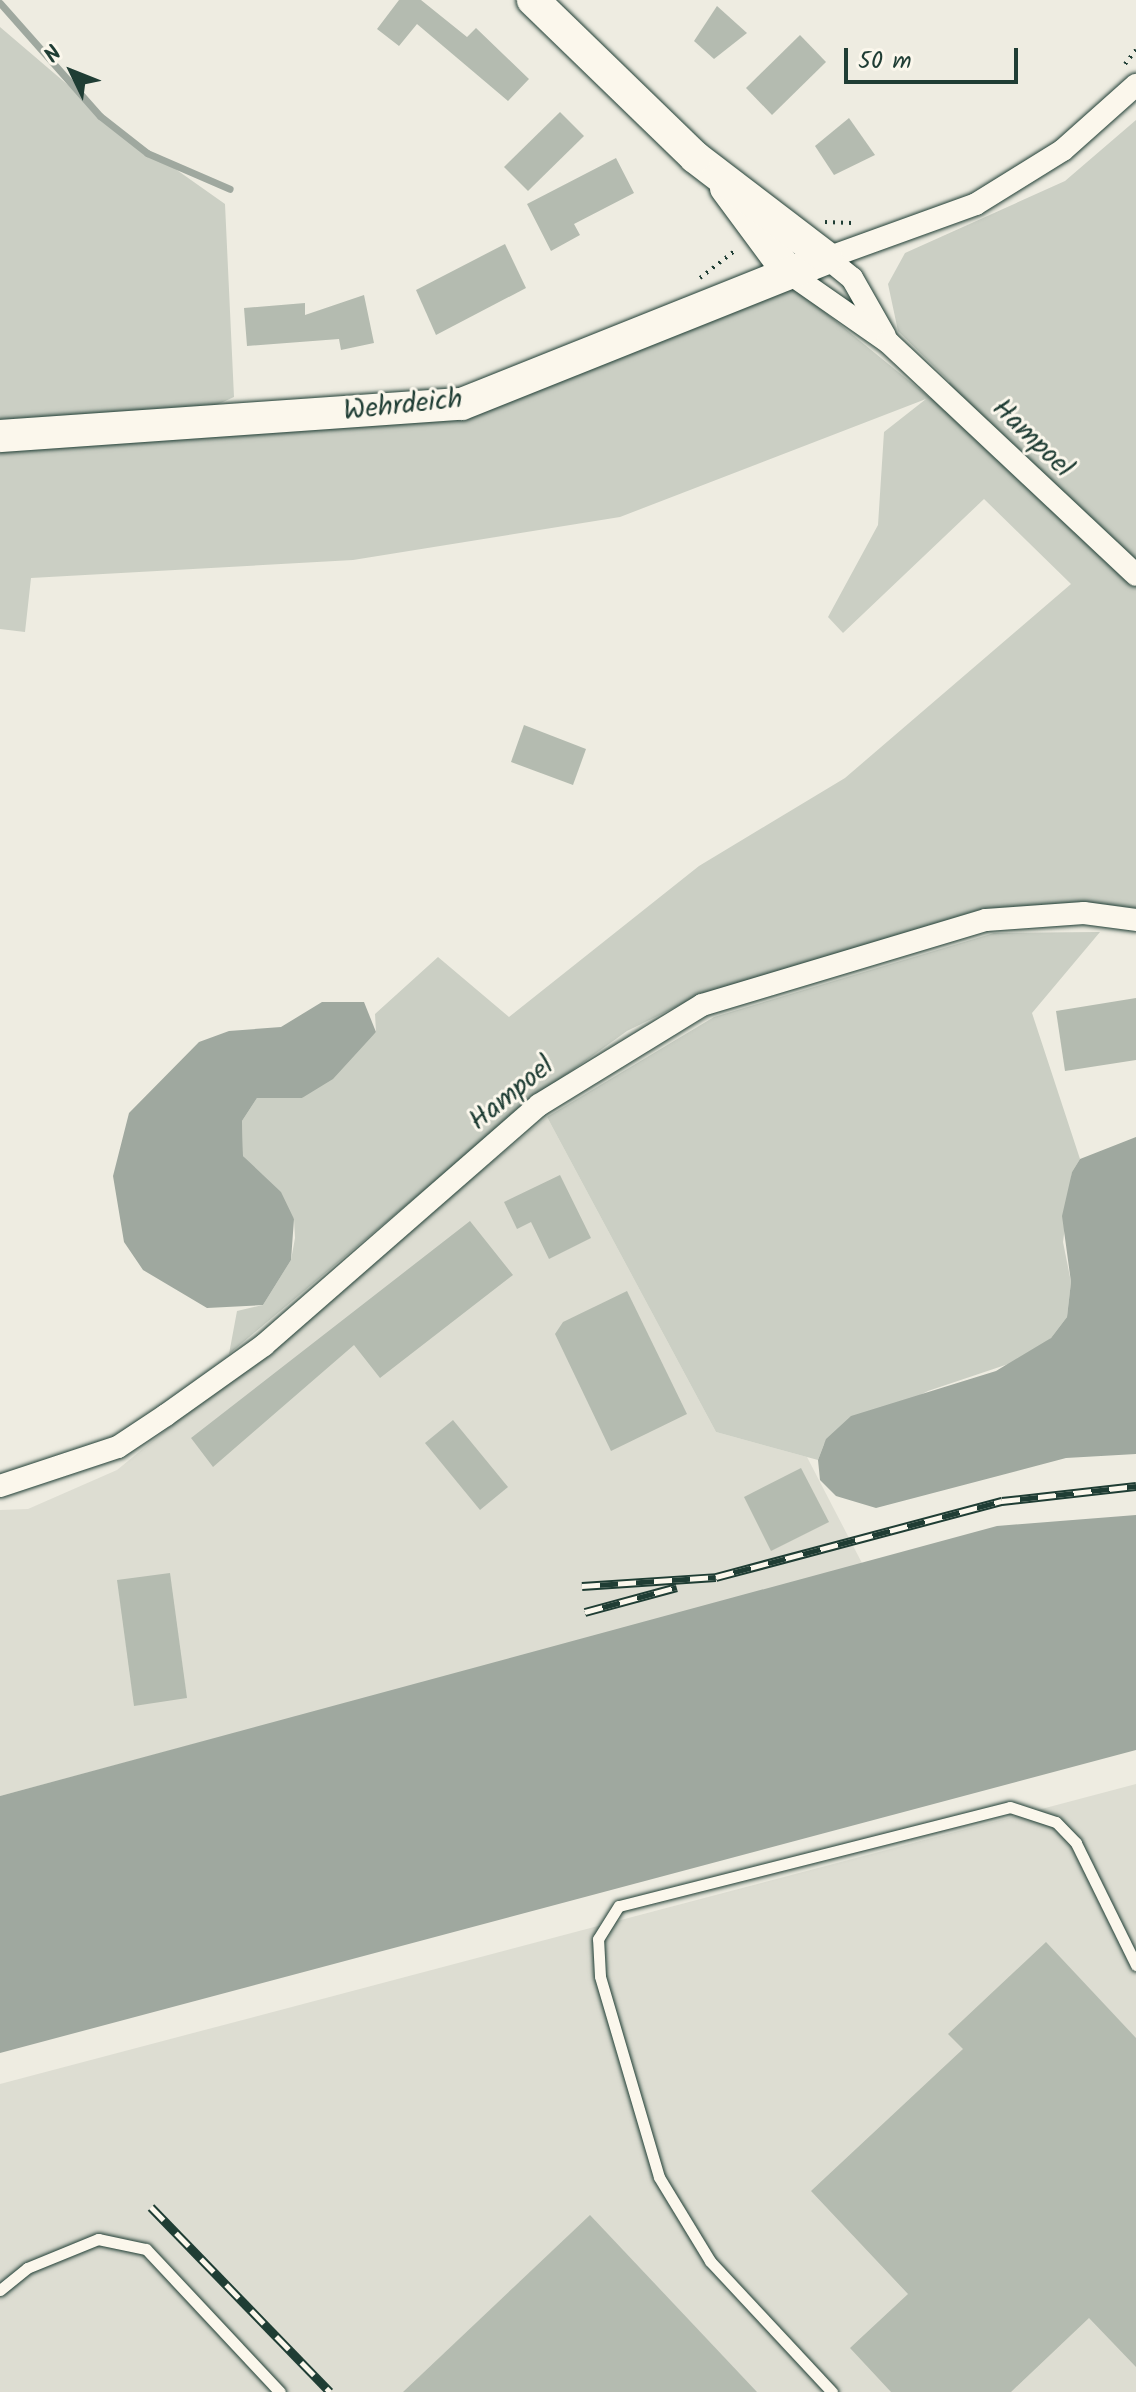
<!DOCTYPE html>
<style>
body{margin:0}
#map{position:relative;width:1136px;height:2392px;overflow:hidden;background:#eeece1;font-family:Kalam,sans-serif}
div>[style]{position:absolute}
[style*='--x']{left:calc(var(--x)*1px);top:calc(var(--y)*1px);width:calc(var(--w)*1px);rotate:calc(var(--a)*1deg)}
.built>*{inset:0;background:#ddddd2}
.green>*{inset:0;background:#cbcfc4}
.water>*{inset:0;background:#9fa89f}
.stream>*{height:7px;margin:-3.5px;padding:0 3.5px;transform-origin:3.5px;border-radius:3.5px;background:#9fa89f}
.building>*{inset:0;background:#b4bbb0}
.path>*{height:4px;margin-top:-2px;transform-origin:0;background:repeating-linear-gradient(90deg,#1f3d34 0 2px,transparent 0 8px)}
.roads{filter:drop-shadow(0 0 2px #1f3d34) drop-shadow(0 0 2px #1f3d34)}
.lane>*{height:11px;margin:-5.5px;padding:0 5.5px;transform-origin:5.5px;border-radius:5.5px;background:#fbf7ec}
.street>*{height:22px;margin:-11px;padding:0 11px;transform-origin:11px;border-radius:11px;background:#fbf7ec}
.secondary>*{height:32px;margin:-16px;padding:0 16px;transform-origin:16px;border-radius:16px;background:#fbf7ec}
.rail>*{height:9px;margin-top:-4.5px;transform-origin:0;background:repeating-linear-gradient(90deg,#fbf7ec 0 18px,#1f3d34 0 36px);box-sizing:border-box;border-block:2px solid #1f3d34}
span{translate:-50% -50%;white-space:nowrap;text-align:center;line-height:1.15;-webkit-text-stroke:6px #fbf7ec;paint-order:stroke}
.street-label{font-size:28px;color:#1f3d34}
.north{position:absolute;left:32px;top:32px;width:80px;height:80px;-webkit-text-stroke:6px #fbf7ec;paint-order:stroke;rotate:313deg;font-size:22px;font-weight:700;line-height:32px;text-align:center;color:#1f3d34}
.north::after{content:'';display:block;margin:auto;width:28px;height:36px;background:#1f3d34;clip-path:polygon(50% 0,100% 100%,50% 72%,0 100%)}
.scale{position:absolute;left:844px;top:48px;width:174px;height:36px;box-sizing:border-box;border:4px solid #1f3d34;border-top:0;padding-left:10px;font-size:24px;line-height:28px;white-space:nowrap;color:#1f3d34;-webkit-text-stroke:6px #fbf7ec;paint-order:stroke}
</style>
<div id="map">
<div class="built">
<div style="clip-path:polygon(547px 1117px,716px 1432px,807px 1457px,863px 1565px,0 1796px,0 1510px,28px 1509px,117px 1470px)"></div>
<div style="clip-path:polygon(1136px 1784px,1136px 2392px,0 2392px,0 2084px)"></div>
</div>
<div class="green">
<div style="clip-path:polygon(0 27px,123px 132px,225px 204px,234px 397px,201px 412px,0 425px)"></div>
<div style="clip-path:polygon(1136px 120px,1136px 908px,1083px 902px,982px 909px,696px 997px,627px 1031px,535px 1097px,229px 1354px,237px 1311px,263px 1305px,291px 1260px,295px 1238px,294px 1219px,243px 1156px,242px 1121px,257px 1098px,302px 1098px,376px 1032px,375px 1014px,438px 957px,509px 1017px,699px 866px,845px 778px,1071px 584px,984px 499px,843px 633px,828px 617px,878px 525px,884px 432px,926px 399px,620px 517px,353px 560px,31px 578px,25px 632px,0 629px,0 445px,464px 411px,794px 287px,930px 398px,950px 382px,898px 331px,888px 284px,905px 253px,1065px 181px)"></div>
<div style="clip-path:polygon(1100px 932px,1032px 1013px,1080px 1159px,1072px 1172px,1063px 1242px,1071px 1282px,1067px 1317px,1051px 1338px,1029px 1357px,928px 1391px,824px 1444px,818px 1460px,716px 1432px,547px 1117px,714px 1017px,994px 933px)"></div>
</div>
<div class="water">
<div style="clip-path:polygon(322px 1002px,364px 1002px,376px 1032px,333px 1079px,302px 1098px,257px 1098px,242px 1121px,243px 1156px,281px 1192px,294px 1219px,291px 1260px,263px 1305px,207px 1308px,143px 1270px,124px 1242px,113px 1176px,129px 1113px,199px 1042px,229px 1031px,281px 1027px)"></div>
<div style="clip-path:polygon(1136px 1137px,1136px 1454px,1066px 1458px,876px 1508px,836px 1496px,820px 1480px,818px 1460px,826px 1439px,851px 1416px,996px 1371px,1051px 1338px,1067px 1317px,1071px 1282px,1062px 1216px,1072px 1172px,1080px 1159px)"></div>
<div style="clip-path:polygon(1136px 1515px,1136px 1750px,0 2053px,0 1796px,997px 1526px)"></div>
</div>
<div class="stream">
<div style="--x:0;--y:3;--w:151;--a:48.5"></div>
<div style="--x:100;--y:116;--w:60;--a:38.2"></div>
<div style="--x:147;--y:153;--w:90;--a:23.4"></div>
</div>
<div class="building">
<div style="clip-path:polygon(399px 0,421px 0,467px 37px,476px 28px,529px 79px,508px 101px,417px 24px,399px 46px,377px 29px)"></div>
<div style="clip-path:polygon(717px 6px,747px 33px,714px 59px,694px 41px)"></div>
<div style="clip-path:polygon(800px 35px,826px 62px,772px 115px,746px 88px)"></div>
<div style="clip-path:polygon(560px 112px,584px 136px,528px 191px,504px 167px)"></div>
<div style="clip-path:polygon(849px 118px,875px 155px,834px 175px,815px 146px)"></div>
<div style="clip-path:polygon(616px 158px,634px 193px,574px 224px,580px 235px,551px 251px,527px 204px)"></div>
<div style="clip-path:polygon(505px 244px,526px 288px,436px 335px,416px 290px)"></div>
<div style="clip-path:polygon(364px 295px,374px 343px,341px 350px,339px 339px,247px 346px,244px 308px,305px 303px,305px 315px)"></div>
<div style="clip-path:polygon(524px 725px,586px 749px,573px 785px,511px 762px)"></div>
<div style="clip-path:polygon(1136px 998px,1136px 1060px,1065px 1071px,1056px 1011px)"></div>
<div style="clip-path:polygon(560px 1175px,591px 1238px,549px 1259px,531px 1222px,517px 1229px,504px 1202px)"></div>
<div style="clip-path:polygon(470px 1221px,513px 1275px,380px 1378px,354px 1345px,213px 1467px,191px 1438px)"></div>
<div style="clip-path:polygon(627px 1291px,687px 1414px,611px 1451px,555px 1334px,563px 1322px)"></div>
<div style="clip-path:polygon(453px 1420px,508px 1487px,480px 1510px,425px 1443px)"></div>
<div style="clip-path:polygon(801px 1468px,829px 1522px,771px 1551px,744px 1497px)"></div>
<div style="clip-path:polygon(170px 1573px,187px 1698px,134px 1706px,117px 1580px)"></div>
<div style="clip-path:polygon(1046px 1942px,1136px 2038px,1136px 2367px,1089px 2318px,1011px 2392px,891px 2392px,850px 2348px,908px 2294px,811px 2191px,963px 2049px,948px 2034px)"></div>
<div style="clip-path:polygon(590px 2215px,757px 2392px,403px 2392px)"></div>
</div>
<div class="path">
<div style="--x:1125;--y:64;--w:18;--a:-52"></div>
<div style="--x:825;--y:222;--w:27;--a:2"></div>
<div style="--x:700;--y:278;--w:47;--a:-38.1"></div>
</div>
<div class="roads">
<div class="lane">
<div style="--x:0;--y:2290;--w:35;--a:-39"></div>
<div style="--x:27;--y:2268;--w:77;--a:-22.2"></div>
<div style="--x:98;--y:2239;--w:49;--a:11.8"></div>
<div style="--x:146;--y:2249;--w:196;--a:46.9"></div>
<div style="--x:832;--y:2392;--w:179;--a:-133"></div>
<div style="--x:710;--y:2261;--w:98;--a:-121.3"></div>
<div style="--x:659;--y:2177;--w:209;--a:-106.4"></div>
<div style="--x:600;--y:1976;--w:37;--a:-93"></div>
<div style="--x:598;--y:1939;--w:39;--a:-58"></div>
<div style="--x:619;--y:1906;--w:403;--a:-14.2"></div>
<div style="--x:1010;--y:1807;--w:48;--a:18.1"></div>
<div style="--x:1056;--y:1822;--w:29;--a:46"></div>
<div style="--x:1076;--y:1843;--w:136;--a:63.8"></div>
</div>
<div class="street">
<div style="--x:827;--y:258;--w:158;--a:-19.9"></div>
<div style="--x:976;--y:204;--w:102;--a:-31.8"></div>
<div style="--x:1063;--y:150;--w:98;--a:-41.7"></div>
<div style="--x:827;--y:258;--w:32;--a:39"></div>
<div style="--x:852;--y:278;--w:67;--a:60.4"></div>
<div style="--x:789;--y:273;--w:121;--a:34.9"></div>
<div style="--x:888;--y:342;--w:340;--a:43.2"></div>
<div style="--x:0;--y:1486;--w:124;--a:-18.3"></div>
<div style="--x:118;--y:1447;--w:58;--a:-33.7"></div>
<div style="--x:166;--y:1415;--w:120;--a:-35.5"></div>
<div style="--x:264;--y:1345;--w:365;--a:-41.1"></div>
<div style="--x:539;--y:1105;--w:191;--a:-31.5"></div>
<div style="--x:702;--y:1005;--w:296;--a:-16.7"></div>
<div style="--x:986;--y:920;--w:98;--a:-4.1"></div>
<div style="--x:1084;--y:913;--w:52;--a:7.7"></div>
</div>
<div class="secondary">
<div style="--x:726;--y:188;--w:106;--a:53.5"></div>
<div style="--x:0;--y:436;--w:463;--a:-4"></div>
<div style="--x:462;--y:404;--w:393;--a:-21.8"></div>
<div style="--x:827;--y:258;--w:166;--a:-142.6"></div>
<div style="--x:695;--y:157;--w:226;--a:-135.9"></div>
</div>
</div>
<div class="rail">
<div style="--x:582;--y:1586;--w:134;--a:-3.8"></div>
<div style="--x:716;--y:1577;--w:296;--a:-14.9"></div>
<div style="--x:1002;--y:1501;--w:135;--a:-6.4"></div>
<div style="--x:585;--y:1612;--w:95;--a:-15.2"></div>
<div style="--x:151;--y:2207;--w:257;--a:45.9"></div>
</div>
<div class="street-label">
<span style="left:403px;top:406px;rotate:-6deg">Wehrdeich</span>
<span style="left:1032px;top:439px;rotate:44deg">Hampoel</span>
<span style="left:512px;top:1094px;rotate:-39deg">Hampoel</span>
</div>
<div class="north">N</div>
<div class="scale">50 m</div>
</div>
